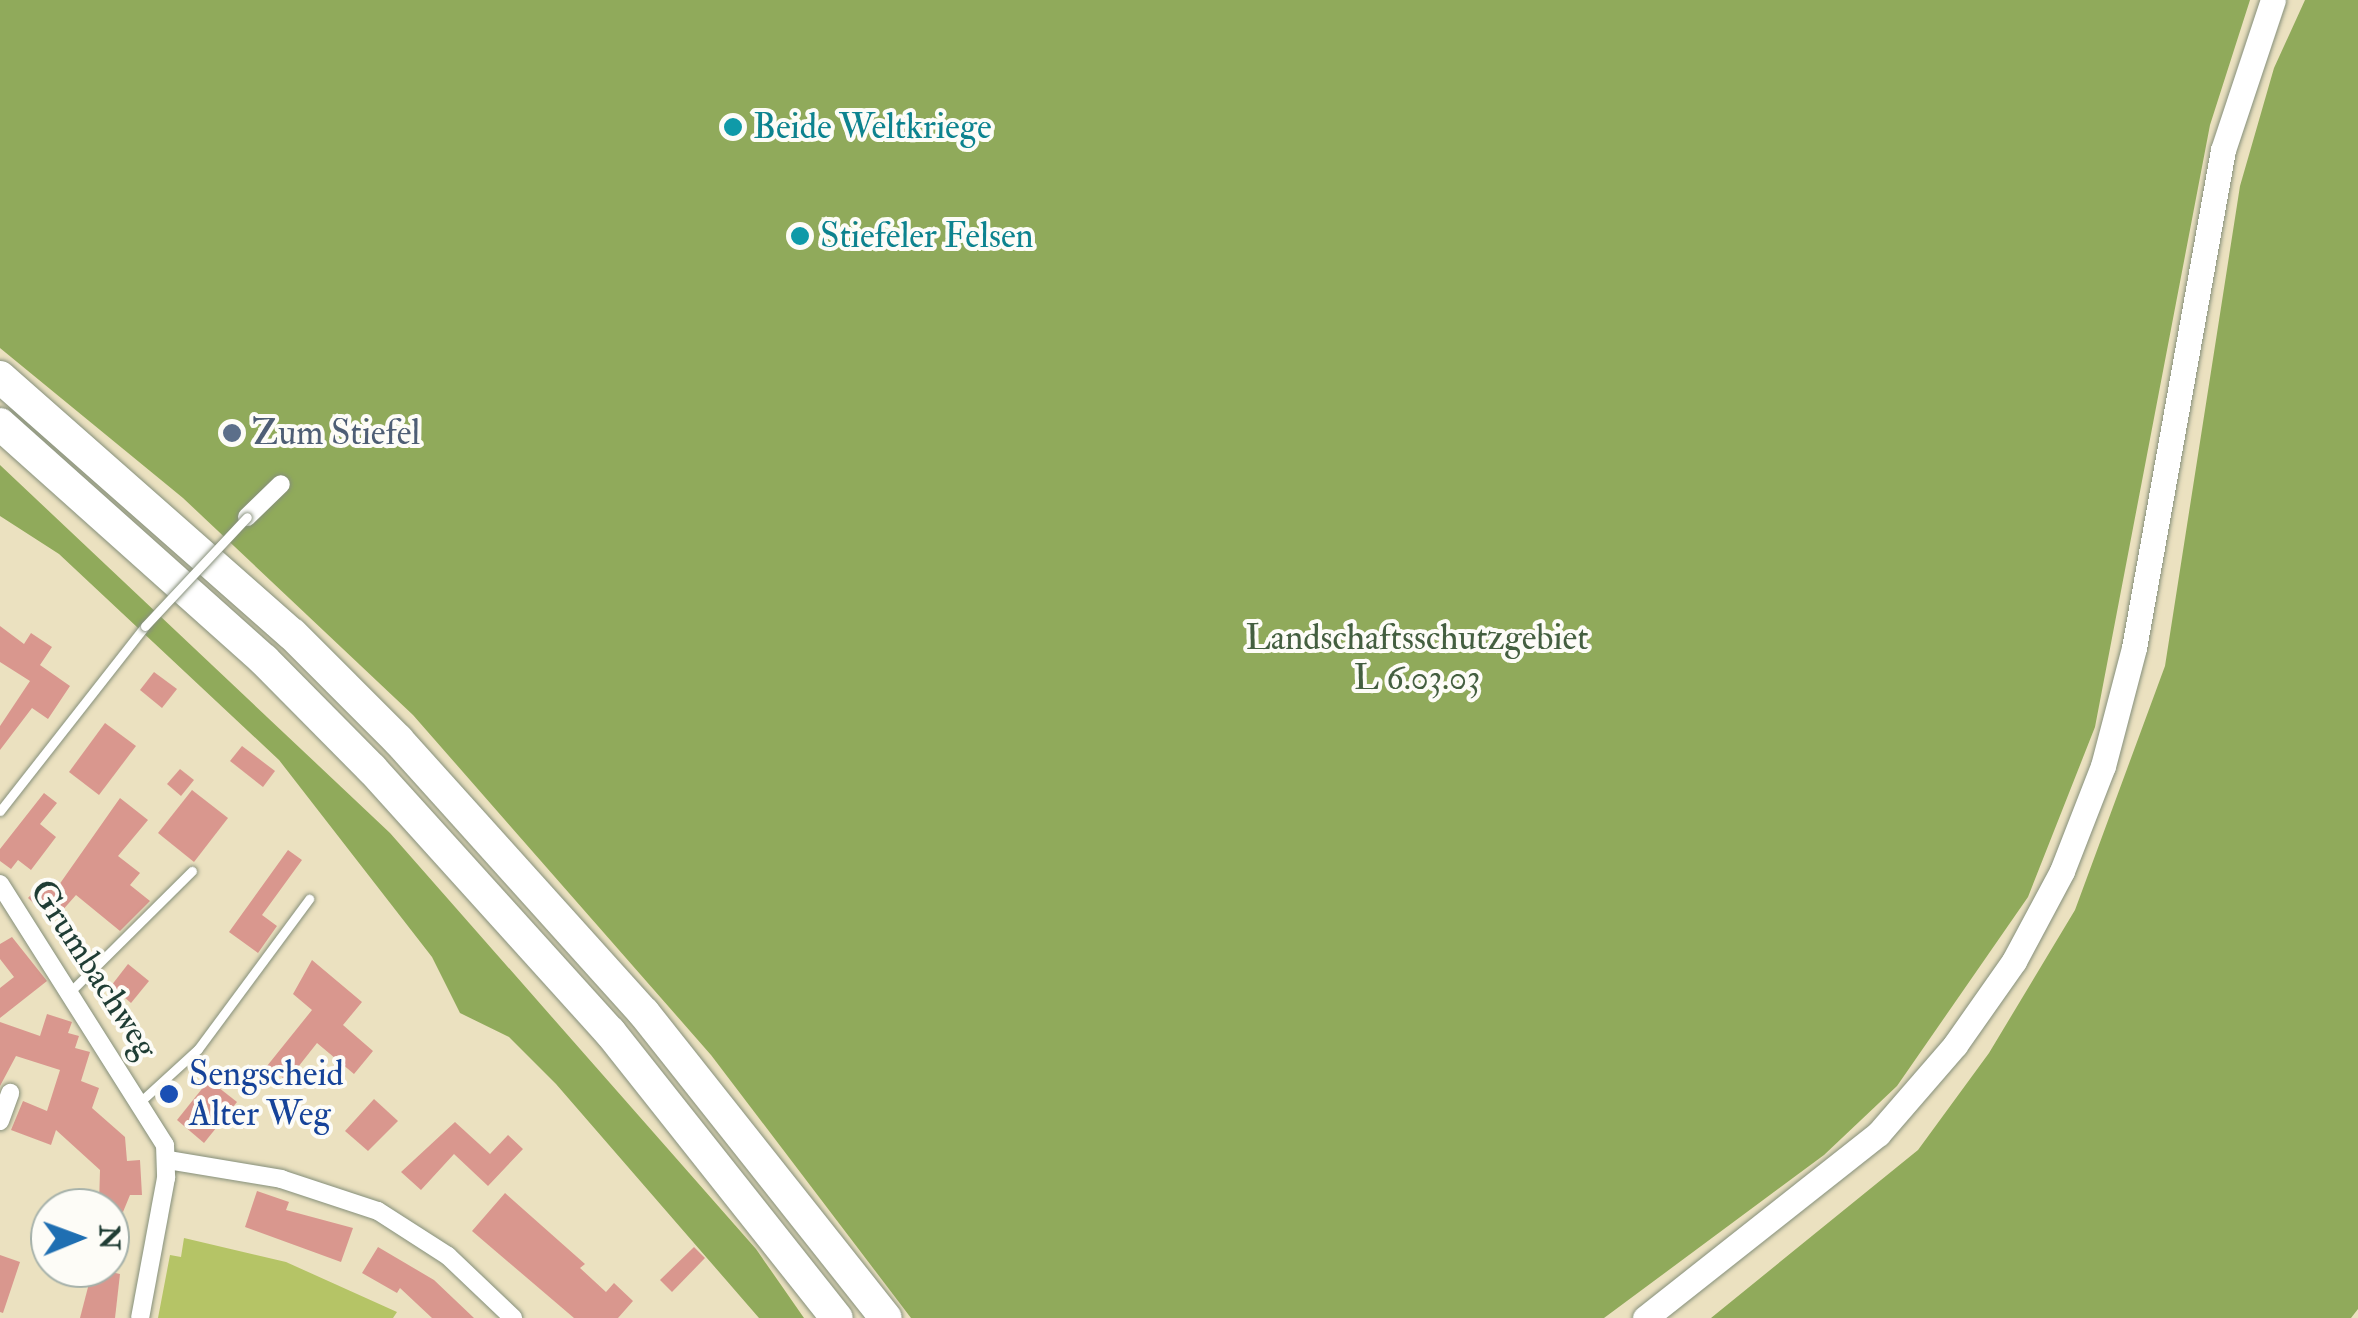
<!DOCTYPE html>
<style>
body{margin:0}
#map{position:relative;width:2358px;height:1318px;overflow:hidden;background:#ebe1c0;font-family:"IM FELL Double Pica",serif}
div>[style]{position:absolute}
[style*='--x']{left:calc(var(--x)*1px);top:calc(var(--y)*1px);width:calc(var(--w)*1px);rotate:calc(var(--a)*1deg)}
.green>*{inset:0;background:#b5c466}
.forest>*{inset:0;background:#90aa5b}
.building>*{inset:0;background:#d9978e}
.roads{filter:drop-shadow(0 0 2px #858f7a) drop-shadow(0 0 2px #858f7a)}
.service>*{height:9px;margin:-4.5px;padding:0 4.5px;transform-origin:4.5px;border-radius:4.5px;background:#fff}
.minor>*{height:18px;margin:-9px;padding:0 9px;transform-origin:9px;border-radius:9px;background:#fff}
.secondary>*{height:25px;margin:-12.5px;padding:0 12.5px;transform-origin:12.5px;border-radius:12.5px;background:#fff}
.motorway>*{height:32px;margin:-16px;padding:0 16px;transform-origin:16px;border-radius:16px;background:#fff}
.bridges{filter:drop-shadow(0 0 2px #858f7a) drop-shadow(0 0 2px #858f7a)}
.service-bridge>*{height:9px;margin:-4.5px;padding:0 4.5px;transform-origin:4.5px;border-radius:4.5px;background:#fff}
.dots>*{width:28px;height:28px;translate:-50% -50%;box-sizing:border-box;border:5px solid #fdfcf7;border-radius:50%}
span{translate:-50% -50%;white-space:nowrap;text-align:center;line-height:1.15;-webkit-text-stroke:8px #fdfcf7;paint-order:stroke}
.culture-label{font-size:35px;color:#0d838f}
.left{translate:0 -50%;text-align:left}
.service-label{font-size:35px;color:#4e5e75}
.park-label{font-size:35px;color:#445f40}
.street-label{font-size:35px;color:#1f3d34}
.transit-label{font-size:35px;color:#164399}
.north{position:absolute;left:30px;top:1188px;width:100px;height:100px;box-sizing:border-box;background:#fdfcf7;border:2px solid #a4b0a9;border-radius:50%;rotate:89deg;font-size:28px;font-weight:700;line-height:40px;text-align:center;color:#1f3d34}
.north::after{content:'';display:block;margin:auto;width:35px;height:45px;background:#1f6fb2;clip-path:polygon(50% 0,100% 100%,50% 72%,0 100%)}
</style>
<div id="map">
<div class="green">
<div style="clip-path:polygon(184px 1238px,286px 1262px,397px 1312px,393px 1318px,158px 1318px,170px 1255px,181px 1257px)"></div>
</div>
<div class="forest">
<div style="clip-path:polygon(0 0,2250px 0,2210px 125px,2095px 727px,2028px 897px,1897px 1086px,1824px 1155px,1604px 1318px,911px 1318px,711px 1055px,413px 715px,183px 498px,0 348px)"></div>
<div style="clip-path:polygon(2305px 0,2358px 0,2358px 1309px,2351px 1318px,1711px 1318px,1918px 1150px,1989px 1053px,2075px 910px,2165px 666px,2240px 186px,2274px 68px)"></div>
<div style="clip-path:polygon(0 465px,390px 833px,756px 1249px,804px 1318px,759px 1318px,556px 1084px,509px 1037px,460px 1013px,432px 957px,279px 760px,59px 554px,0 516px)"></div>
</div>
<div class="building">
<div style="clip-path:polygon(0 626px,24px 644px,31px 633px,52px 647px,40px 665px,70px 686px,48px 719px,32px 708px,0 750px,0 726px,30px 681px,0 662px)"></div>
<div style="clip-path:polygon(154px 672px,177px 689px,162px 708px,140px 690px)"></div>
<div style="clip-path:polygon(105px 723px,136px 746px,99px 795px,69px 772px)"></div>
<div style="clip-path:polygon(242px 746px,275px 771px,263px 787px,230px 761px)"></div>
<div style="clip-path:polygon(180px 769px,194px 780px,181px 796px,167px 784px)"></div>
<div style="clip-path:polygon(192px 790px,228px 818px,194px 862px,158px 833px)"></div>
<div style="clip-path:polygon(44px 793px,57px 803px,40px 824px,56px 837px,31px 870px,18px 860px,11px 869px,0 861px,0 849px)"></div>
<div style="clip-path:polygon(120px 798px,148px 820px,118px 856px,140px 873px,130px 885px,150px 901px,120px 931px,76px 895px,53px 921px,28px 898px,43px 881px,54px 892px)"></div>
<div style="clip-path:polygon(288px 850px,302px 860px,262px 915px,277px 926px,258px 953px,229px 932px)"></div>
<div style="clip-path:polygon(12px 937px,47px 981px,0 1018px,0 988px,14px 977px,0 959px,0 944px)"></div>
<div style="clip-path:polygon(312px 960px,362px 1002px,343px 1025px,373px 1051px,354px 1074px,317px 1043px,287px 1081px,267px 1066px,312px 1010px,293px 994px)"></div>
<div style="clip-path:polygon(128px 964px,149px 981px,131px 1003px,111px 986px)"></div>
<div style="clip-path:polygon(47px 1014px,72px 1022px,68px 1033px,79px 1036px,75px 1048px,90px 1052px,81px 1081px,99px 1088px,92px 1108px,125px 1137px,127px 1161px,140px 1160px,142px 1195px,130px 1195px,123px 1212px,99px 1205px,100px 1170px,56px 1130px,51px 1145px,11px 1130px,23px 1101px,47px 1111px,60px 1070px,16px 1056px,0 1086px,0 1022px,40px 1036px)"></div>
<div style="clip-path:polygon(209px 1080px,237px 1102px,204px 1143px,177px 1120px)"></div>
<div style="clip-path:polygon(374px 1099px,398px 1121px,368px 1151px,345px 1131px)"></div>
<div style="clip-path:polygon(455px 1122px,490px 1154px,508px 1135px,523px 1149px,488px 1186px,454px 1154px,421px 1190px,401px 1172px)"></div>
<div style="clip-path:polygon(257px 1191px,289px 1202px,286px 1210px,353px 1228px,341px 1262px,245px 1227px)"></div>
<div style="clip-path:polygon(505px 1193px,585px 1264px,580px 1268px,606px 1292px,614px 1283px,633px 1301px,618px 1318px,574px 1318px,472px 1231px)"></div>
<div style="clip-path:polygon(378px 1247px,434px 1280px,474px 1318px,432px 1318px,400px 1288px,397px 1293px,362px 1273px)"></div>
<div style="clip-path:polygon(694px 1247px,705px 1258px,672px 1292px,660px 1280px)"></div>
<div style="clip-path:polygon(0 1255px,20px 1262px,3px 1313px,0 1312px)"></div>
<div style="clip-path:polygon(93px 1268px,120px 1274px,115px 1318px,80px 1318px)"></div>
</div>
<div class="roads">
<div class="service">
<div style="--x:0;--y:811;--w:235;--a:-51.9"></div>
<div style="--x:72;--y:990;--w:169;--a:-44.8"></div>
<div style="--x:141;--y:1101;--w:77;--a:-42.4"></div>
<div style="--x:198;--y:1049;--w:187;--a:-53.5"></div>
</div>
<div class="minor">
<div style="--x:247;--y:517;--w:47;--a:-44.1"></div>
<div style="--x:0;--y:884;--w:309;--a:57.7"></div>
<div style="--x:165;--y:1145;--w:33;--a:88"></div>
<div style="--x:166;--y:1178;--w:142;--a:100.5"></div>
<div style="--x:0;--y:1121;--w:30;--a:-70"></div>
<div style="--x:168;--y:1160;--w:115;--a:9.5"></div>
<div style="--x:281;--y:1179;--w:102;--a:18.3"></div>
<div style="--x:378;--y:1211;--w:83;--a:32.7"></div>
<div style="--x:448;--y:1256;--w:90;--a:43.6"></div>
</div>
<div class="secondary">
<div style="--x:1645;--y:1318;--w:297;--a:-38.3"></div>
<div style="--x:1878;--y:1134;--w:118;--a:-49.1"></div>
<div style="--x:1955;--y:1045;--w:103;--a:-54.9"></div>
<div style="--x:2014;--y:961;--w:102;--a:-61.9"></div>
<div style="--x:2062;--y:871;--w:113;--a:-68.7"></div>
<div style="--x:2103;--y:766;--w:122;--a:-75.3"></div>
<div style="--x:2134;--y:648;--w:506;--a:-79.87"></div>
<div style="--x:2223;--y:150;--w:158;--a:-71.6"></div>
</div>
<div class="motorway">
<div style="--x:0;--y:377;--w:389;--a:41.4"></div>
<div style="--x:292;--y:634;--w:150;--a:45"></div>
<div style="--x:398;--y:740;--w:367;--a:48"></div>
<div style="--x:644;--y:1013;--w:389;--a:51.6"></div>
<div style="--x:0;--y:424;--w:354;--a:41.8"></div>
<div style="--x:264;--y:660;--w:153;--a:45.3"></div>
<div style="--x:372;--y:769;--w:355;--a:47.9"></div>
<div style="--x:610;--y:1032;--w:365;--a:51.6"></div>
</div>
</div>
<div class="bridges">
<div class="service-bridge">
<div style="--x:145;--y:626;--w:149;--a:-46.9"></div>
</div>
</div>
<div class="dots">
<div style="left:733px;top:127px;background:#0f9aa8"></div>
<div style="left:800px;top:236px;background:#0f9aa8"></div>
<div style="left:232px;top:433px;background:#5c6f8a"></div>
<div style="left:169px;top:1094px;background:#1a4fb4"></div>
</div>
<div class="culture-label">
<span class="left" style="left:753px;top:127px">Beide Weltkriege</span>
<span class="left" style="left:820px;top:236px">Stiefeler Felsen</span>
</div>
<div class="service-label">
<span class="left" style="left:252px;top:433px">Zum Stiefel</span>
</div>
<div class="park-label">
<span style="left:1417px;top:658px">Landschaftsschutzgebiet<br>L 6.03.03</span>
</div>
<div class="street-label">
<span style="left:94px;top:969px;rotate:57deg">Grumbachweg</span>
</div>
<div class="transit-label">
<span class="left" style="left:189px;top:1094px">Sengscheid<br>Alter Weg</span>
</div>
<div class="north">N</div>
</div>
